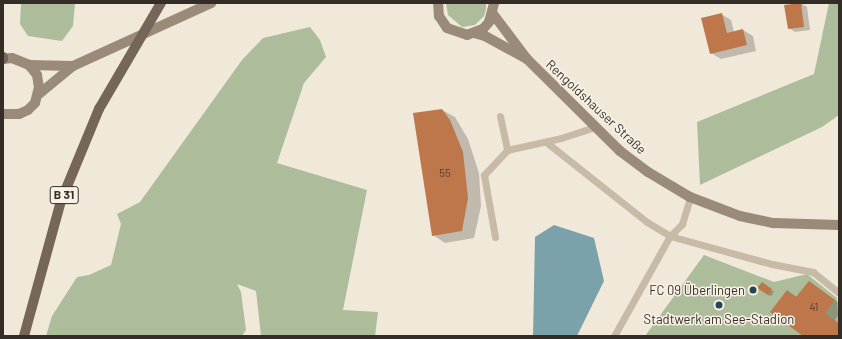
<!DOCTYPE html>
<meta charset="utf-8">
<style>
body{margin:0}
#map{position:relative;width:842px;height:339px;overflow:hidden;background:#f0e9da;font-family:Barlow,sans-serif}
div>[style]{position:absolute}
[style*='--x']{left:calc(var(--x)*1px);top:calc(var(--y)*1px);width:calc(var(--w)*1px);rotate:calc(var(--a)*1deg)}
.green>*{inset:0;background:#adbd9b}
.water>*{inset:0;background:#7ba2ab}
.shadow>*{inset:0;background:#0003}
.building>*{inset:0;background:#bd774a}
.lane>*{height:7px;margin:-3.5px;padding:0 3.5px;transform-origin:3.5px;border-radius:3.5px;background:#c7baa7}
.secondary>*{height:10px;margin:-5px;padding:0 5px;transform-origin:5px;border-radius:5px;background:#9a8a79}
.primary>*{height:10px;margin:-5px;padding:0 5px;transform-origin:5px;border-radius:5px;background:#756659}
.dots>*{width:11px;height:11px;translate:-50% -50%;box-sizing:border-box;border:2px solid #f8f2e6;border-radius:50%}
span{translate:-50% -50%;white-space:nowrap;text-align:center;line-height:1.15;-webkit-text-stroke:3px #f8f2e6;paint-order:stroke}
.number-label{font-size:11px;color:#564030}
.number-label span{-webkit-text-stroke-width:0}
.shield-label span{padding:1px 3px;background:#f8f2e6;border:1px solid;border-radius:3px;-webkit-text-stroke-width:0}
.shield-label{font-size:12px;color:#342d27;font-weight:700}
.street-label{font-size:13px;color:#342d27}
.poi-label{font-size:13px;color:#342d27}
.right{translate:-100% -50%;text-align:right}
.frame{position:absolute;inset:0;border:4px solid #342d27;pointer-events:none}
</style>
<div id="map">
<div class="green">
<div style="clip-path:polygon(21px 3px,75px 3px,73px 26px,62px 41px,28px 36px,20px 24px)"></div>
<div style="clip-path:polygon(446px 3px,486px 3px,486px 9px,484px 16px,475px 25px,462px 27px,448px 15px)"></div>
<div style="clip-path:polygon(829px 3px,839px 3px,839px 115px,822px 127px,700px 185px,697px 122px,814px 74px)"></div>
<div style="clip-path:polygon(310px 27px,320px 40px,326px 57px,304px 83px,277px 163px,367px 190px,343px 310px,378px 312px,375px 336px,261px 336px,256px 291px,237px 284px,241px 292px,246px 330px,242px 336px,46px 336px,52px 316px,77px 277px,89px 275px,111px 265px,121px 224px,117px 214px,140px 202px,242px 60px,263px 38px)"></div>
<div style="clip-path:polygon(704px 255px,774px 282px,807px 274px,837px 298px,839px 336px,645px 336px)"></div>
</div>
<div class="water">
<div style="clip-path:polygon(554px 225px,594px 238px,604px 281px,577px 336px,533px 336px,535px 237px)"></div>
</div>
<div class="shadow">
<div style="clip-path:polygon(788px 3px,810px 3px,802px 4px,807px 7px,810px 30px,795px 32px,789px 28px,791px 5px)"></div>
<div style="clip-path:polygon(721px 14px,731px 20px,734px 32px,743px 30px,753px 36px,756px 51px,721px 59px,711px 53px)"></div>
<div style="clip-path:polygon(442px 110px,455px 117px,468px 139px,479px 173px,481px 206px,474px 238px,445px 243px,433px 235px)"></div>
<div style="clip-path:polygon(809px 282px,839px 303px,839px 314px,835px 320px,839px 323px,839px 336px,804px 336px,787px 291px,797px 297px)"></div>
<div style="clip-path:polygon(765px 285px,774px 292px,771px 296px,768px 295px)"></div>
</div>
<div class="building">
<div style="clip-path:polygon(801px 3px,804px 27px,788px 29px,784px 5px)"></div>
<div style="clip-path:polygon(722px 13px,727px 33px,743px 29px,747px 45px,710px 54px,701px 18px)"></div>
<div style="clip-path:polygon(442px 109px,450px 120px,463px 152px,468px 198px,462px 231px,432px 236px,413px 113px)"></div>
<div style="clip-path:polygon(809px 281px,835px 300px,825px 313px,839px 324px,839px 336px,803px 336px,770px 312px,787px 290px,796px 297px)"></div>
<div style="clip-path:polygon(762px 282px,772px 289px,768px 295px,757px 288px)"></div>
</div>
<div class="lane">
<div style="--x:500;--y:116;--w:35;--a:78"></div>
<div style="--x:546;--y:142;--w:129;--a:38.4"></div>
<div style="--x:647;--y:222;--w:27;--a:31"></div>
<div style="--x:670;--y:236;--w:106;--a:15.4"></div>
<div style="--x:772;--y:264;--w:42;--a:11"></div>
<div style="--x:813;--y:272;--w:33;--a:39"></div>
<div style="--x:495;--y:237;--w:63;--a:-100.1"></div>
<div style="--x:484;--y:175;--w:34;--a:-47"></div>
<div style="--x:507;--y:150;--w:55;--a:-12.5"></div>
<div style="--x:561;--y:138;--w:36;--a:-18"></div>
<div style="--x:614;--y:336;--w:115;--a:-60.8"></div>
<div style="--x:670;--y:236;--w:17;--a:-45"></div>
<div style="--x:682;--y:224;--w:28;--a:-73"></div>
</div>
<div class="secondary">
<div style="--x:438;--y:3;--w:13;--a:86"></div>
<div style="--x:439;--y:16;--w:14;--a:56"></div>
<div style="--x:447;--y:28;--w:21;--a:19"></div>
<div style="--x:467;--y:35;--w:17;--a:-21"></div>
<div style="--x:483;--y:29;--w:9;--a:-49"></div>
<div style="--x:489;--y:22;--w:20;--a:-75"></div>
<div style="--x:493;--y:14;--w:56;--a:52.9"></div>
<div style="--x:527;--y:59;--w:131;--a:44.7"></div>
<div style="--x:620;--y:151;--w:35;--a:37"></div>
<div style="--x:648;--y:172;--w:49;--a:30.8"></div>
<div style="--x:690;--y:197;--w:53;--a:20.8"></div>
<div style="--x:740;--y:216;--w:35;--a:12"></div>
<div style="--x:774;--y:223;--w:65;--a:1.8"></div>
<div style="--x:474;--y:33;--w:11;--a:15"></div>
<div style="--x:485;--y:36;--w:48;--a:28.7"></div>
<div style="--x:3;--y:59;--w:9;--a:-6"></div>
<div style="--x:12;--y:58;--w:18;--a:22"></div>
<div style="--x:29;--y:65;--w:13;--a:51"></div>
<div style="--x:37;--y:75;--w:12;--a:81"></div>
<div style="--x:39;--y:87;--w:16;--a:104"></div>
<div style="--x:35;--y:103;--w:10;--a:135"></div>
<div style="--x:28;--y:110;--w:10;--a:156"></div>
<div style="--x:19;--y:114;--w:16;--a:180"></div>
<div style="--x:29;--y:65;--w:44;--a:1.3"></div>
<div style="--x:39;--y:94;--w:44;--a:-39.5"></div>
<div style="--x:73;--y:66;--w:152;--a:-24.5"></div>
</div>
<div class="primary">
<div style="--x:3;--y:57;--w:2;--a:90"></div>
<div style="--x:24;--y:336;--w:140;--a:-74.7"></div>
<div style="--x:61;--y:201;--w:100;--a:-67.6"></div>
<div style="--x:99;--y:109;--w:123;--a:-59.7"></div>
</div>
<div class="dots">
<div style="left:753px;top:290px;background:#204752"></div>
<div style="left:719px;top:305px;background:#204752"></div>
</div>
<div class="number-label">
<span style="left:445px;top:173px">55</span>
<span style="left:814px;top:307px">41</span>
</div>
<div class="shield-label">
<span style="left:64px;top:195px">B 31</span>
</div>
<div class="street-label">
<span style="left:596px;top:107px;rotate:43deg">Rengoldshauser Straße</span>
</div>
<div class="poi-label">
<span class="right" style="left:745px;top:290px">FC 09 Überlingen</span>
<span style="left:719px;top:319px">Stadtwerk am See-Stadion</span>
</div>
<div class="frame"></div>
</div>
